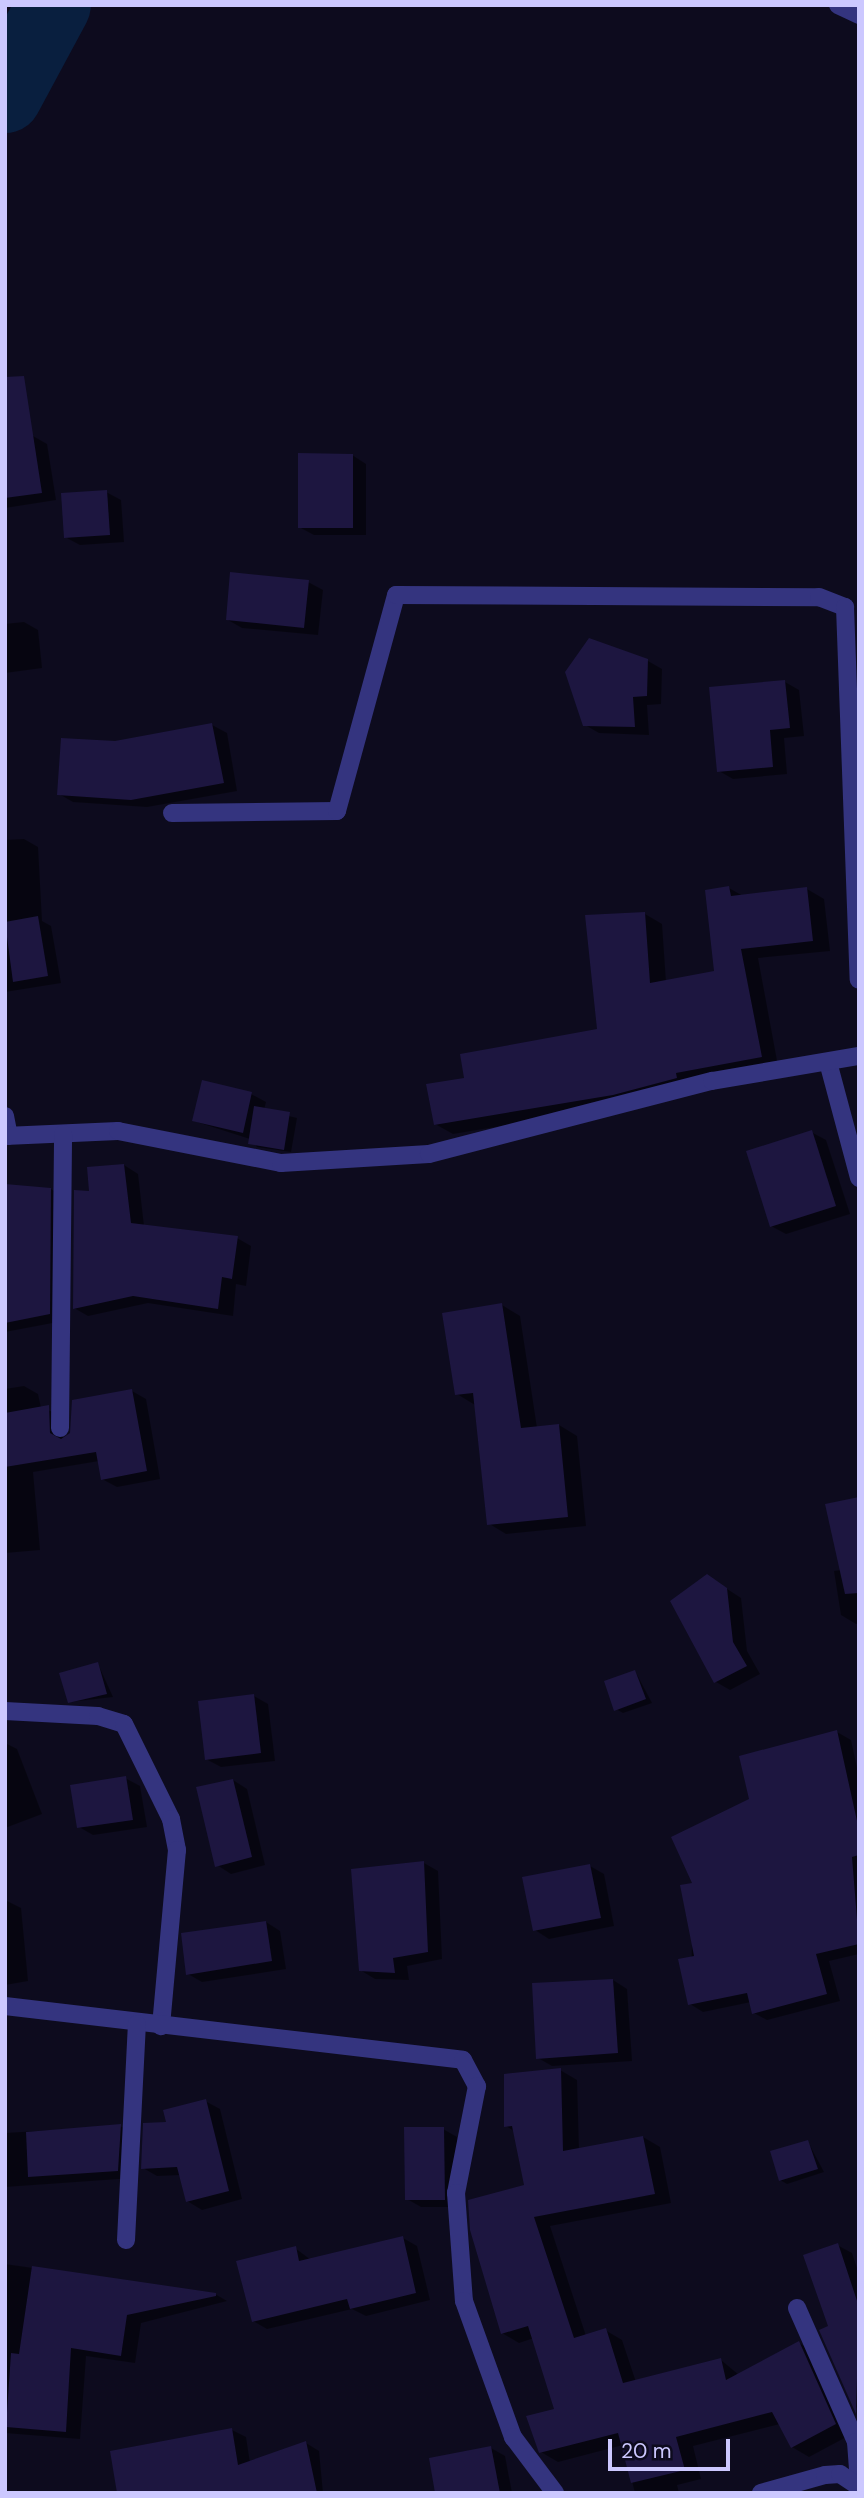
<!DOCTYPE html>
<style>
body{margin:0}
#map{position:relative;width:864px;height:2498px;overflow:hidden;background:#0d0b1e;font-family:"DM Sans",sans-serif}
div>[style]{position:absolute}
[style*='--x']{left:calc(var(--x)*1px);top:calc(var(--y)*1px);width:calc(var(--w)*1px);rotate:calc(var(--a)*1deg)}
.shadow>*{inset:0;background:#0007}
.river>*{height:74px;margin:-37px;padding:0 37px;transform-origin:37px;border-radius:37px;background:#091f3f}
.building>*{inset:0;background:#1d1640}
.minor>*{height:18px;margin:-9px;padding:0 9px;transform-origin:9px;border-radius:9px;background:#34347f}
span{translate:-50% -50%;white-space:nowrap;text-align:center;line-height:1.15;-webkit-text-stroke:5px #0d0b1e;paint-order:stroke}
.frame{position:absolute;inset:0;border:7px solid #ccc8ff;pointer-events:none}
.scale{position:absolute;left:608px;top:2439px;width:122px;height:32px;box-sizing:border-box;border:4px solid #ccc8ff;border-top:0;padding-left:9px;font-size:21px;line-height:24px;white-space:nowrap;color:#ccc8ff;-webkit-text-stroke:5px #0d0b1e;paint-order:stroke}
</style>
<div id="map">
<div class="shadow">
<div style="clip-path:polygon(33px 436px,47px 444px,56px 500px,5px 508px,5px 440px)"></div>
<div style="clip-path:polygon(352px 455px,366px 464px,366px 535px,314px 535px,299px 527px)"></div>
<div style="clip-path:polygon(106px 492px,121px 500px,124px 542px,80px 545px,65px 537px)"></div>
<div style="clip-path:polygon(308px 582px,323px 590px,318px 635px,242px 628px,228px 620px)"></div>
<div style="clip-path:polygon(24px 622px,38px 630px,42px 668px,5px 673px,5px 624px)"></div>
<div style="clip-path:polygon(648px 661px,662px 669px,661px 704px,647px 705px,649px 735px,599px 733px,585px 725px)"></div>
<div style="clip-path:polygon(785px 682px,799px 690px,804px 736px,784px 738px,787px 774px,733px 779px,719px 771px)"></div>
<div style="clip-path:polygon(212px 725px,227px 733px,237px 791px,147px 807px,73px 802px,59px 794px,115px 743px)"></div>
<div style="clip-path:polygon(24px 839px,38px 847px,42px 921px,51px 926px,61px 983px,5px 992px,5px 840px)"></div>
<div style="clip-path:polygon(729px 888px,743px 896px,807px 889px,824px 899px,830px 951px,758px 958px,778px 1066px,632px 1104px,453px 1134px,435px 1124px,466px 1079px,598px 1031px,645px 914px,662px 924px,666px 982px,716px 973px)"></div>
<div style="clip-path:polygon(251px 1094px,266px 1102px,264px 1110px,297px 1118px,291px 1152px,257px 1147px,250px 1139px,194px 1121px)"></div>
<div style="clip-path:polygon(811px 1132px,826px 1140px,850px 1214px,786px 1234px,771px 1226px)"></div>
<div style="clip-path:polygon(124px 1165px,138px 1174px,144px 1226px,237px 1238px,251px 1246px,246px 1286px,236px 1284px,233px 1316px,148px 1303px,88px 1316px,74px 1308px,91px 1193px)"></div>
<div style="clip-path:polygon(5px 1186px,51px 1189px,64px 1197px,63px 1321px,5px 1332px)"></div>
<div style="clip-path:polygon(502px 1305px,520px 1316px,537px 1428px,559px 1425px,577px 1436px,586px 1526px,506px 1534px,488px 1523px,475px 1405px,457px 1394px)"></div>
<div style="clip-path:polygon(24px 1386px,38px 1394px,41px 1408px,63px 1415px,64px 1439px,132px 1391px,146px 1399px,160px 1479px,117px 1487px,102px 1479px,99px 1461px,33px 1472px,40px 1550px,5px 1553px,5px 1389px)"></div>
<div style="clip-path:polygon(859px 1499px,859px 1623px,856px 1624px,841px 1615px,834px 1571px,841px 1570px)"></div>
<div style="clip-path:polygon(721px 1585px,741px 1598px,747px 1651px,760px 1674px,730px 1690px,716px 1682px)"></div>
<div style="clip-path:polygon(98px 1664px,113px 1697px,69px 1702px)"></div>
<div style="clip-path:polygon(635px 1671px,652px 1703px,623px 1713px,616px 1709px)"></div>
<div style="clip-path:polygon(254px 1696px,268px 1704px,275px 1761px,221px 1767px,206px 1759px)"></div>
<div style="clip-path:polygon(837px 1732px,851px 1740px,859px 1777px,859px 1954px,829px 1961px,840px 2001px,767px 2020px,754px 2013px,751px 2002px,703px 2012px,690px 2004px,694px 1884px,751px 1800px)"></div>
<div style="clip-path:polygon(5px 1743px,17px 1749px,42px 1814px,5px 1828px)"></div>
<div style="clip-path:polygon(125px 1778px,140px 1786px,147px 1827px,93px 1835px,79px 1827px)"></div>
<div style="clip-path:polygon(233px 1780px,247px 1789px,265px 1865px,231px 1874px,217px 1865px)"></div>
<div style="clip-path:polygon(424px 1863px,438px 1871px,442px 1959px,407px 1966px,409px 1980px,375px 1979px,360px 1970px)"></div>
<div style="clip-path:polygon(590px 1866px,604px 1874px,614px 1926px,549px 1939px,535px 1930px)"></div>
<div style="clip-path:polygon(5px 1900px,21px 1908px,28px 1981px,5px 1985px)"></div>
<div style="clip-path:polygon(266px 1922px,280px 1931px,286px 1969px,202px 1982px,188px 1974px)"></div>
<div style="clip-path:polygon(613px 1980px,627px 1989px,632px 2061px,552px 2066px,538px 2058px)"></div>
<div style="clip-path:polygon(560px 2070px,577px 2080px,579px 2150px,643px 2137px,660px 2147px,671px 2203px,550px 2226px,586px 2336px,605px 2330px,622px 2340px,636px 2382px,721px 2360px,739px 2375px,799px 2343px,816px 2353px,852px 2434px,809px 2457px,792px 2447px,780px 2424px,693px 2446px,701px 2479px,677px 2485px,679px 2493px,635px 2493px,623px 2445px,558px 2462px,541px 2452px,557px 2410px,534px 2338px,519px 2343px,502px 2333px,526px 2187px,514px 2131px,506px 2126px)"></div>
<div style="clip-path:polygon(205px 2101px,220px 2109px,242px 2199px,202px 2210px,187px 2201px,181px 2175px,157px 2176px,143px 2168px,168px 2123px)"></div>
<div style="clip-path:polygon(120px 2126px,135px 2134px,133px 2178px,5px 2187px,5px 2133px)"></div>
<div style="clip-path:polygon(443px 2129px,457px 2137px,458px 2207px,421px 2207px,407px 2199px)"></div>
<div style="clip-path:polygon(808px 2142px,824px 2172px,787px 2184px,780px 2180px)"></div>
<div style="clip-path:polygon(403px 2238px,417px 2246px,430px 2300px,366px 2316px,352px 2309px,267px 2329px,253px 2321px,295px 2248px,311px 2260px)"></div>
<div style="clip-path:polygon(837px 2245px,852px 2253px,859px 2274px,859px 2413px,821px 2331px,830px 2326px)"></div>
<div style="clip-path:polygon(5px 2264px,215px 2294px,227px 2301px,141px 2323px,135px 2363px,86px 2356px,80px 2439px,5px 2433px)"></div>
<div style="clip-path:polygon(232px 2430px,246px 2437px,250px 2463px,306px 2443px,319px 2451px,323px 2493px,119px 2493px)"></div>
<div style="clip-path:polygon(491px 2448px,505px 2456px,512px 2493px,437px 2493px)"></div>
</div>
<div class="river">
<div style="--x:5;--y:96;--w:103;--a:-61.7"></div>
</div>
<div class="building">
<div style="clip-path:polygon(24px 376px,42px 493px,5px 498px,5px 377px)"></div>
<div style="clip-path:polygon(298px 453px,353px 454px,353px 528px,298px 528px)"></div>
<div style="clip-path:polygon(107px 490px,110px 535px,64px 538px,61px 493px)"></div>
<div style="clip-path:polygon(230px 572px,309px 580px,304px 628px,226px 620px)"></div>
<div style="clip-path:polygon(589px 638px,648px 659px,647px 696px,633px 697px,635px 727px,583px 726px,565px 672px)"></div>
<div style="clip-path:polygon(785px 680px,790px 728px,770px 730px,773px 767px,717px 772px,709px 687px)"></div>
<div style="clip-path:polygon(212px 723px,224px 783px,131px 800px,57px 795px,61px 738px,115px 741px)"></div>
<div style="clip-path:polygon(729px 886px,731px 896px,807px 887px,813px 941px,741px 949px,762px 1057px,676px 1073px,677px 1078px,613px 1095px,434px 1125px,426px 1084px,464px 1078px,460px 1054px,597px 1029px,585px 915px,645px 912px,650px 983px,714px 971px,705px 890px)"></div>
<div style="clip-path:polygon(38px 916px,48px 976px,13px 982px,5px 922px)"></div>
<div style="clip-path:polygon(202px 1080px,252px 1092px,243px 1133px,192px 1121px)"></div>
<div style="clip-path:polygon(254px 1106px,290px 1112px,284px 1150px,248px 1144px)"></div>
<div style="clip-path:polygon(812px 1130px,836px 1206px,770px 1227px,746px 1151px)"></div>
<div style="clip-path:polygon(124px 1164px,131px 1223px,238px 1236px,232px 1279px,222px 1277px,218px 1309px,133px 1296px,73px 1309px,74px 1190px,89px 1191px,87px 1167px)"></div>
<div style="clip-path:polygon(5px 1184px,51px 1188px,50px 1314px,5px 1323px)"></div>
<div style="clip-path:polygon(502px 1303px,521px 1428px,559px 1424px,568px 1517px,487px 1525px,473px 1393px,455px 1395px,442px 1313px)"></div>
<div style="clip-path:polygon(132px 1389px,147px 1471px,101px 1480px,96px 1452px,5px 1467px,5px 1413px,49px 1405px,50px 1433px,61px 1439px,70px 1433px,72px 1400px)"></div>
<div style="clip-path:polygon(859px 1497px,859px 1593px,845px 1594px,825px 1504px)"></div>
<div style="clip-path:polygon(707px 1574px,727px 1588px,733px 1642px,747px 1666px,714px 1683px,670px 1601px)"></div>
<div style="clip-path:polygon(98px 1662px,107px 1694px,68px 1703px,59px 1673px)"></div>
<div style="clip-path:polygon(635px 1670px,646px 1699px,614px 1711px,604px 1681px)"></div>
<div style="clip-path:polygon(254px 1694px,261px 1753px,205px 1760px,198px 1701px)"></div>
<div style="clip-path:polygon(837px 1730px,859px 1830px,859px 1855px,852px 1857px,859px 1944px,816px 1954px,827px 1994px,752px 2014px,747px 1993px,688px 2005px,678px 1959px,694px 1956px,680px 1885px,692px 1883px,671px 1837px,749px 1799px,739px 1756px)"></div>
<div style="clip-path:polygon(126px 1776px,133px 1820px,77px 1828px,70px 1785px)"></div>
<div style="clip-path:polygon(233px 1779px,252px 1857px,215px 1867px,196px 1787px)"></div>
<div style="clip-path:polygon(424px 1861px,428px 1952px,393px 1958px,395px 1973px,359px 1971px,351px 1869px)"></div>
<div style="clip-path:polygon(590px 1864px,601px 1918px,533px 1931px,522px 1877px)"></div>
<div style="clip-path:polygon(266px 1921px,272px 1961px,186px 1975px,181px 1933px)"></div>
<div style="clip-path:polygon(613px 1979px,618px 2053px,536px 2059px,532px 1983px)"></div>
<div style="clip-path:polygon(561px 2068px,563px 2151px,643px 2136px,655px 2194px,534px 2217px,574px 2338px,606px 2328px,623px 2383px,721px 2358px,726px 2380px,799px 2341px,836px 2424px,791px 2448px,772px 2412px,676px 2437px,685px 2470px,631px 2483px,618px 2433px,539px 2453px,526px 2416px,554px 2409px,528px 2326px,501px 2334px,470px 2230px,468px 2200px,524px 2185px,512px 2126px,504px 2127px,504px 2074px)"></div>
<div style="clip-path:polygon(206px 2099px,229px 2191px,186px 2202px,177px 2167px,141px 2169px,143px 2123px,166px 2122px,163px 2110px)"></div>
<div style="clip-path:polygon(121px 2124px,118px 2171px,28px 2177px,26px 2132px)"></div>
<div style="clip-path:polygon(404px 2127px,444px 2127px,445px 2200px,405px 2200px)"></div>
<div style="clip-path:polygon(808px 2140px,818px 2169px,779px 2181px,770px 2151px)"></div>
<div style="clip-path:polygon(403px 2236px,416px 2293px,350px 2309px,347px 2299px,252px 2322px,236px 2261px,296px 2246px,299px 2261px)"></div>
<div style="clip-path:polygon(838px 2243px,859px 2307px,856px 2414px,819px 2330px,828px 2326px,803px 2255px)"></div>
<div style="clip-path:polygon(32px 2266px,216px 2293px,216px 2296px,127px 2315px,121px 2356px,71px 2348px,66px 2432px,6px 2427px,11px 2353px,19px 2354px)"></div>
<div style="clip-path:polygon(232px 2428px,238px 2465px,306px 2441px,317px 2493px,117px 2493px,110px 2451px)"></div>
<div style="clip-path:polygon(491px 2446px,500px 2493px,435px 2493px,429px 2458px)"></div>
</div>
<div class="minor">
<div style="--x:838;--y:5;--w:23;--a:25"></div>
<div style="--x:172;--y:813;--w:165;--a:-0.7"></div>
<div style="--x:337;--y:811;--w:224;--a:-74.7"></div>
<div style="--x:396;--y:595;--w:423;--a:0.3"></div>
<div style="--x:819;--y:597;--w:28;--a:21"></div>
<div style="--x:845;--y:607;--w:373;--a:87.9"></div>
<div style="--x:828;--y:1062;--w:120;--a:75"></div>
<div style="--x:5;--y:1116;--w:20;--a:79"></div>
<div style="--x:5;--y:1136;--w:113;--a:-2.5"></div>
<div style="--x:118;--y:1131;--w:166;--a:11.1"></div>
<div style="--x:281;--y:1163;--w:148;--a:-3.5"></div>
<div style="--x:429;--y:1154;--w:292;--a:-14.5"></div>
<div style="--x:712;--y:1081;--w:149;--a:-9.7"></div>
<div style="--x:60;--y:1428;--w:294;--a:-89.4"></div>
<div style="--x:5;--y:1711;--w:93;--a:3.1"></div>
<div style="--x:98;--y:1716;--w:27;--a:17"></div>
<div style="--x:124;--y:1724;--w:106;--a:63.7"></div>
<div style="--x:171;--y:1819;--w:32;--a:79"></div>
<div style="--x:177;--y:1850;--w:177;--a:95.2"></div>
<div style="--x:5;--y:2006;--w:461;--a:6.7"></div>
<div style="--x:463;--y:2060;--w:30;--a:62"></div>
<div style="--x:477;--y:2086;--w:109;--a:101.1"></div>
<div style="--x:456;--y:2193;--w:108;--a:85.8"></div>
<div style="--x:464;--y:2301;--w:145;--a:70.2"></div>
<div style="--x:513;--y:2437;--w:70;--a:53.1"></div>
<div style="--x:126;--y:2240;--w:216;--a:-87.1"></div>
<div style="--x:797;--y:2308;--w:146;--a:66.2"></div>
<div style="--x:856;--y:2442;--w:41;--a:85.8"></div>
<div style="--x:761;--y:2493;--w:66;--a:-15.7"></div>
<div style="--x:825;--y:2475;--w:15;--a:-4"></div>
<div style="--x:840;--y:2474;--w:23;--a:34"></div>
</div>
<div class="frame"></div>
<div class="scale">20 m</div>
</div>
